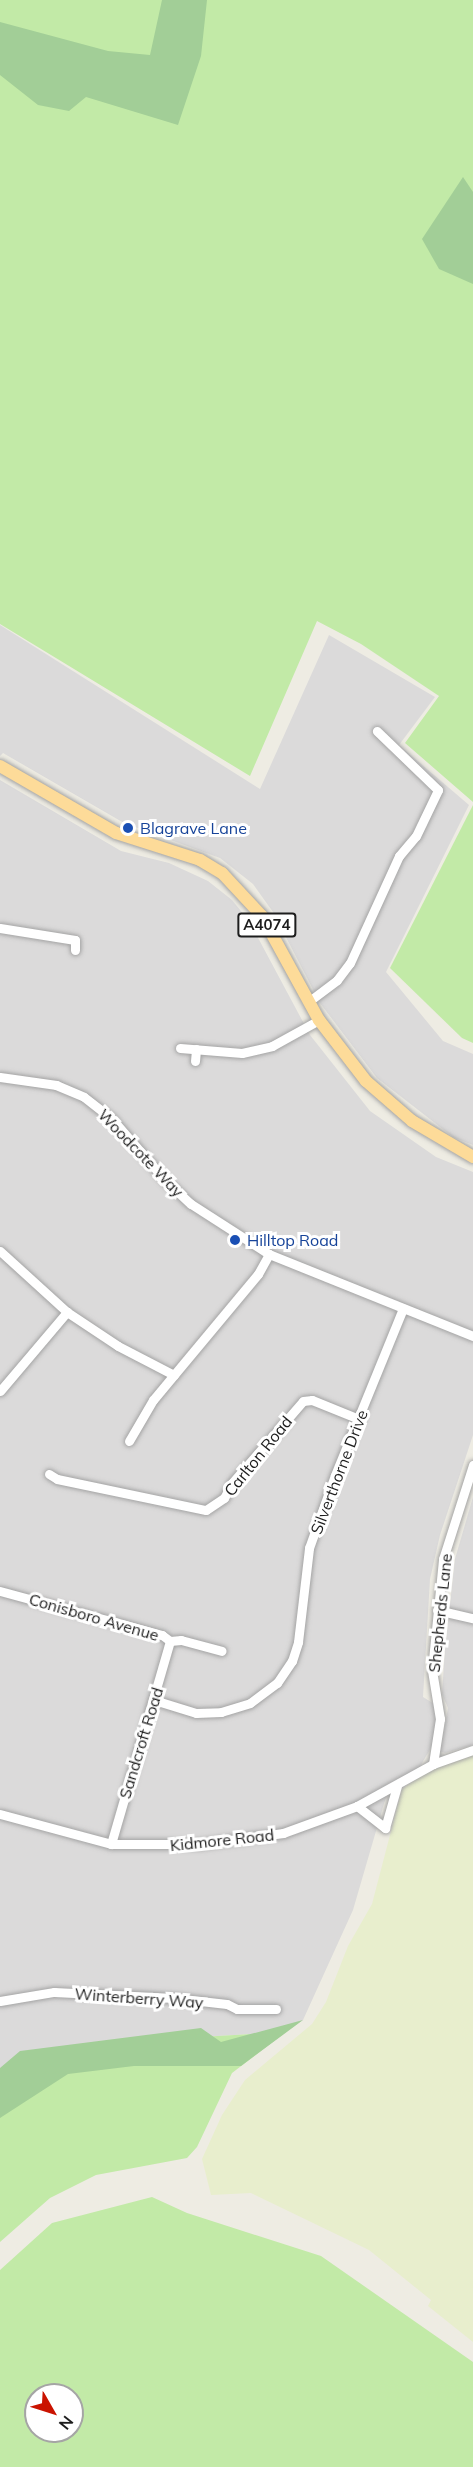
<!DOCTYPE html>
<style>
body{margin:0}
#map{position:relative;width:473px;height:2467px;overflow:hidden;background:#eeece3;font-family:Mulish,sans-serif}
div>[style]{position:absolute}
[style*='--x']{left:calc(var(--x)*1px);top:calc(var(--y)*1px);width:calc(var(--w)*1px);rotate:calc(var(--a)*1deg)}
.residential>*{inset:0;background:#dbdada}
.farmland>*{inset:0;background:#e8eecd}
.grass>*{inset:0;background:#c2eaa7}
.forest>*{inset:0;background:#a2ce97}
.roads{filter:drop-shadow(0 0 2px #a4a4a4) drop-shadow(0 0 2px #a4a4a4)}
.minor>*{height:9px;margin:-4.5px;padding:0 4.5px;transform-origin:4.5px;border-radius:4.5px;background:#fff}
.major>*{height:12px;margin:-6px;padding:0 6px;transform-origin:6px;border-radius:6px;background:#fddb99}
.dots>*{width:16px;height:16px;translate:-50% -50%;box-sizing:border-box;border:3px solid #fff;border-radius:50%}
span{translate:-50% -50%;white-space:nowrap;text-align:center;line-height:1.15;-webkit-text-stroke:6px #fff;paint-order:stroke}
.shield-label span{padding:2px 4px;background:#fff;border:2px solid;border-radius:4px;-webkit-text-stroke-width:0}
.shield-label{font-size:15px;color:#1d1d1d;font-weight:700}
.transit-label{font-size:16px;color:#164399}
.left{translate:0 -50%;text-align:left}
.street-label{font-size:16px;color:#1d1d1d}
.north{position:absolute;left:24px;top:2383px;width:60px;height:60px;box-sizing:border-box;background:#fff;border:2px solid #a5a5a5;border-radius:50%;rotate:129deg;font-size:16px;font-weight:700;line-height:24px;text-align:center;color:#1d1d1d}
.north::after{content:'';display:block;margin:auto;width:21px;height:27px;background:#ca1300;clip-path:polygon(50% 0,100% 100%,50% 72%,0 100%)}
</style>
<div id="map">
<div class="residential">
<div style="clip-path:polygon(0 625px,260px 789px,329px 635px,435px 697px,399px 745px,469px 805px,386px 972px,443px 1041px,473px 1054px,473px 1145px,453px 1137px,377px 1078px,320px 1003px,273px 912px,253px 884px,220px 858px,124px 823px,3px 753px,0 756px)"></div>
<div style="clip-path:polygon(0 780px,121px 851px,169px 863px,208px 881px,232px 900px,249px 921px,310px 1035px,370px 1111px,436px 1157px,473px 1172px,473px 1435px,440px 1535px,430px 1579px,423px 1697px,436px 1705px,438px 1717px,432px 1746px,418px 1770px,390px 1783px,353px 1910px,303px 2020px,286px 2032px,200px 2037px,0 2072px)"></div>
<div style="clip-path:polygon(473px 1497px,473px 1745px,445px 1753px,440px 1751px,448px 1708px,442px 1694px,445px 1649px,455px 1559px)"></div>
</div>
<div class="farmland">
<div style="clip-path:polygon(473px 1755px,473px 2342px,428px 2306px,431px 2300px,369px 2250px,251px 2193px,211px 2195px,202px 2159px,222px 2115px,245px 2080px,312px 2024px,326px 2002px,348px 1946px,372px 1904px,402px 1789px,438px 1764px)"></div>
</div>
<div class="grass">
<div style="clip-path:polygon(0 0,473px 0,473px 802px,405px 743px,439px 696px,361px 644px,317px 621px,250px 776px,0 624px)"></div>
<div style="clip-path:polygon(473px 805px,473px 1043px,462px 1038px,390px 968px)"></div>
<div style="clip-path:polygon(286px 2032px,232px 2073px,197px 2147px,187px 2158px,96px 2175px,50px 2198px,0 2242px,0 2072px,200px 2037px)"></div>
<div style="clip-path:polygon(evenodd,152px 2197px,187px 2213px,321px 2256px,473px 2362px,473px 2467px,0 2467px,0 2270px,52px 2223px,152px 2197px,36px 2395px,72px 2395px,72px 2431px,36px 2431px,36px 2395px)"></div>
</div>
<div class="forest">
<div style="clip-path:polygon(162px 0,207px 0,201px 56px,178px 125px,86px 97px,69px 111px,38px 105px,0 75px,0 22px,108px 51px,150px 55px)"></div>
<div style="clip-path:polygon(463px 177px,473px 192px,473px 284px,439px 269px,422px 239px)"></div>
<div style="clip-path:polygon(303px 2020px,241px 2066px,134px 2066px,68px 2074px,0 2118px,0 2068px,20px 2051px,201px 2028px,221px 2042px)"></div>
</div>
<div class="roads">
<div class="minor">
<div style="--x:0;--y:928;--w:76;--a:9.1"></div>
<div style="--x:75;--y:940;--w:10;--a:90"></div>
<div style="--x:308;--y:1002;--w:36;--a:-37"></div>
<div style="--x:337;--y:980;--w:21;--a:-53"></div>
<div style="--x:350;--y:963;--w:118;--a:-65.4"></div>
<div style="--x:399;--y:856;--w:26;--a:-50"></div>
<div style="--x:416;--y:836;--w:51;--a:-64.4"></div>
<div style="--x:438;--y:790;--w:85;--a:-136"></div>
<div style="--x:180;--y:1048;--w:62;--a:4.6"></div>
<div style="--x:242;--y:1053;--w:31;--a:-13"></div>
<div style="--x:272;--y:1046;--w:54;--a:-29"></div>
<div style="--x:195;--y:1061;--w:12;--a:-85"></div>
<div style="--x:0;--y:1077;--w:57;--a:8.1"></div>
<div style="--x:56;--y:1085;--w:30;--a:23"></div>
<div style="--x:84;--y:1097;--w:36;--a:38"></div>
<div style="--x:112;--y:1119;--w:81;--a:49"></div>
<div style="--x:165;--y:1180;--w:35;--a:43"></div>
<div style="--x:191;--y:1204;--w:93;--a:32.7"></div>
<div style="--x:269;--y:1254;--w:220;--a:21.9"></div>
<div style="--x:0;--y:1251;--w:91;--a:42.3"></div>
<div style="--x:67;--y:1312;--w:61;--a:33.7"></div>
<div style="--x:118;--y:1346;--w:63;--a:27.4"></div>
<div style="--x:0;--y:1391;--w:104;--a:-49.7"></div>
<div style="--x:129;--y:1441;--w:48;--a:-59.7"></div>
<div style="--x:153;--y:1400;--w:164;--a:-50.2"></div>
<div style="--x:258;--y:1274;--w:23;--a:-61"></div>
<div style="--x:49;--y:1474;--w:9;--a:32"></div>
<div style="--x:57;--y:1479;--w:152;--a:11.8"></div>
<div style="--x:206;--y:1510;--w:22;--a:-34"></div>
<div style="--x:224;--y:1498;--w:17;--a:-62"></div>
<div style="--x:232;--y:1483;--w:108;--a:-49.1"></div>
<div style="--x:303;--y:1401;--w:9;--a:-6"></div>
<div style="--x:312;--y:1400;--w:51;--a:22"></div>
<div style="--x:0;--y:1591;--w:168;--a:15.2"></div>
<div style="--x:162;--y:1635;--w:10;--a:37"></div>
<div style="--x:170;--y:1641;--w:11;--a:-5"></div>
<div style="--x:181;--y:1640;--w:42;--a:15"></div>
<div style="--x:437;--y:1610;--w:37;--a:13"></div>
<div style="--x:154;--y:1700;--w:44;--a:17.2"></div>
<div style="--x:196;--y:1713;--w:25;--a:-2"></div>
<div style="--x:221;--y:1712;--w:30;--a:-17"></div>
<div style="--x:250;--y:1703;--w:34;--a:-37"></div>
<div style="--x:277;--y:1683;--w:27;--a:-56"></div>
<div style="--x:292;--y:1661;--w:20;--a:-72"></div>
<div style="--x:298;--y:1642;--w:95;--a:-83.3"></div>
<div style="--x:309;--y:1548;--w:77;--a:-70.4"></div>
<div style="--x:335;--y:1475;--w:180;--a:-67.8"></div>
<div style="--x:433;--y:1764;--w:46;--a:-81.2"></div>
<div style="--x:440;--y:1719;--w:50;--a:-99.3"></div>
<div style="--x:432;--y:1670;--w:112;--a:-84.3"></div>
<div style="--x:443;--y:1559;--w:99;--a:-72.3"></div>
<div style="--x:357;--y:1806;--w:36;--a:38"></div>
<div style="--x:385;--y:1828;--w:44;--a:-74.1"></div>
<div style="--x:0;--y:1814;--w:115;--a:15.1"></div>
<div style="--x:111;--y:1844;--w:89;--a:0"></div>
<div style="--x:200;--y:1844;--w:84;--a:-7.5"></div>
<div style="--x:283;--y:1833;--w:79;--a:-20"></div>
<div style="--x:357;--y:1806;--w:87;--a:-28.9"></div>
<div style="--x:433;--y:1764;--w:42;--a:-19.3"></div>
<div style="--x:111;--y:1844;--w:211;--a:-73.8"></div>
<div style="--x:0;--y:2001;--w:55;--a:-9.5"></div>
<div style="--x:54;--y:1992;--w:120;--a:2.9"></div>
<div style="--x:174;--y:1998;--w:53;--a:6.5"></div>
<div style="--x:227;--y:2004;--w:11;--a:27"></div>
<div style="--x:237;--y:2009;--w:39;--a:0"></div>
</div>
<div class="major">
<div style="--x:0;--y:766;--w:134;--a:30"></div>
<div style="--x:116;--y:833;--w:88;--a:17.8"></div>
<div style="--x:200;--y:860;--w:26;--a:31"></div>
<div style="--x:222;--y:873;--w:59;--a:47.1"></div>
<div style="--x:262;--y:916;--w:119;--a:61.3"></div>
<div style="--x:319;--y:1020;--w:77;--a:52.4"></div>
<div style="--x:366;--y:1081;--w:61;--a:41"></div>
<div style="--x:412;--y:1121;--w:71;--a:30.5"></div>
</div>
</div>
<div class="dots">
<div style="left:128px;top:828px;background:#1a4fb4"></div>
<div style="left:235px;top:1240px;background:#1a4fb4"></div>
</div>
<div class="shield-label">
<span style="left:267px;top:925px">A4074</span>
</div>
<div class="transit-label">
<span class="left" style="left:140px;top:828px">Blagrave Lane</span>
<span class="left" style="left:247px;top:1240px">Hilltop Road</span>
</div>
<div class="street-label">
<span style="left:141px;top:1153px;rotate:46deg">Woodcote Way</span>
<span style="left:258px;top:1456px;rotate:-51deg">Carlton Road</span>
<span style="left:339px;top:1472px;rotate:-69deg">Silverthorne Drive</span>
<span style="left:440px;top:1613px;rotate:-84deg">Shepherds Lane</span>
<span style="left:94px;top:1617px;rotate:16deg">Conisboro Avenue</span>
<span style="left:141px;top:1743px;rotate:-73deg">Sandcroft Road</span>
<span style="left:222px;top:1840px;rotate:-6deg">Kidmore Road</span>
<span style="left:139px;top:1998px;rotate:4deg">Winterberry Way</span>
</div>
<div class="north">N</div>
</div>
